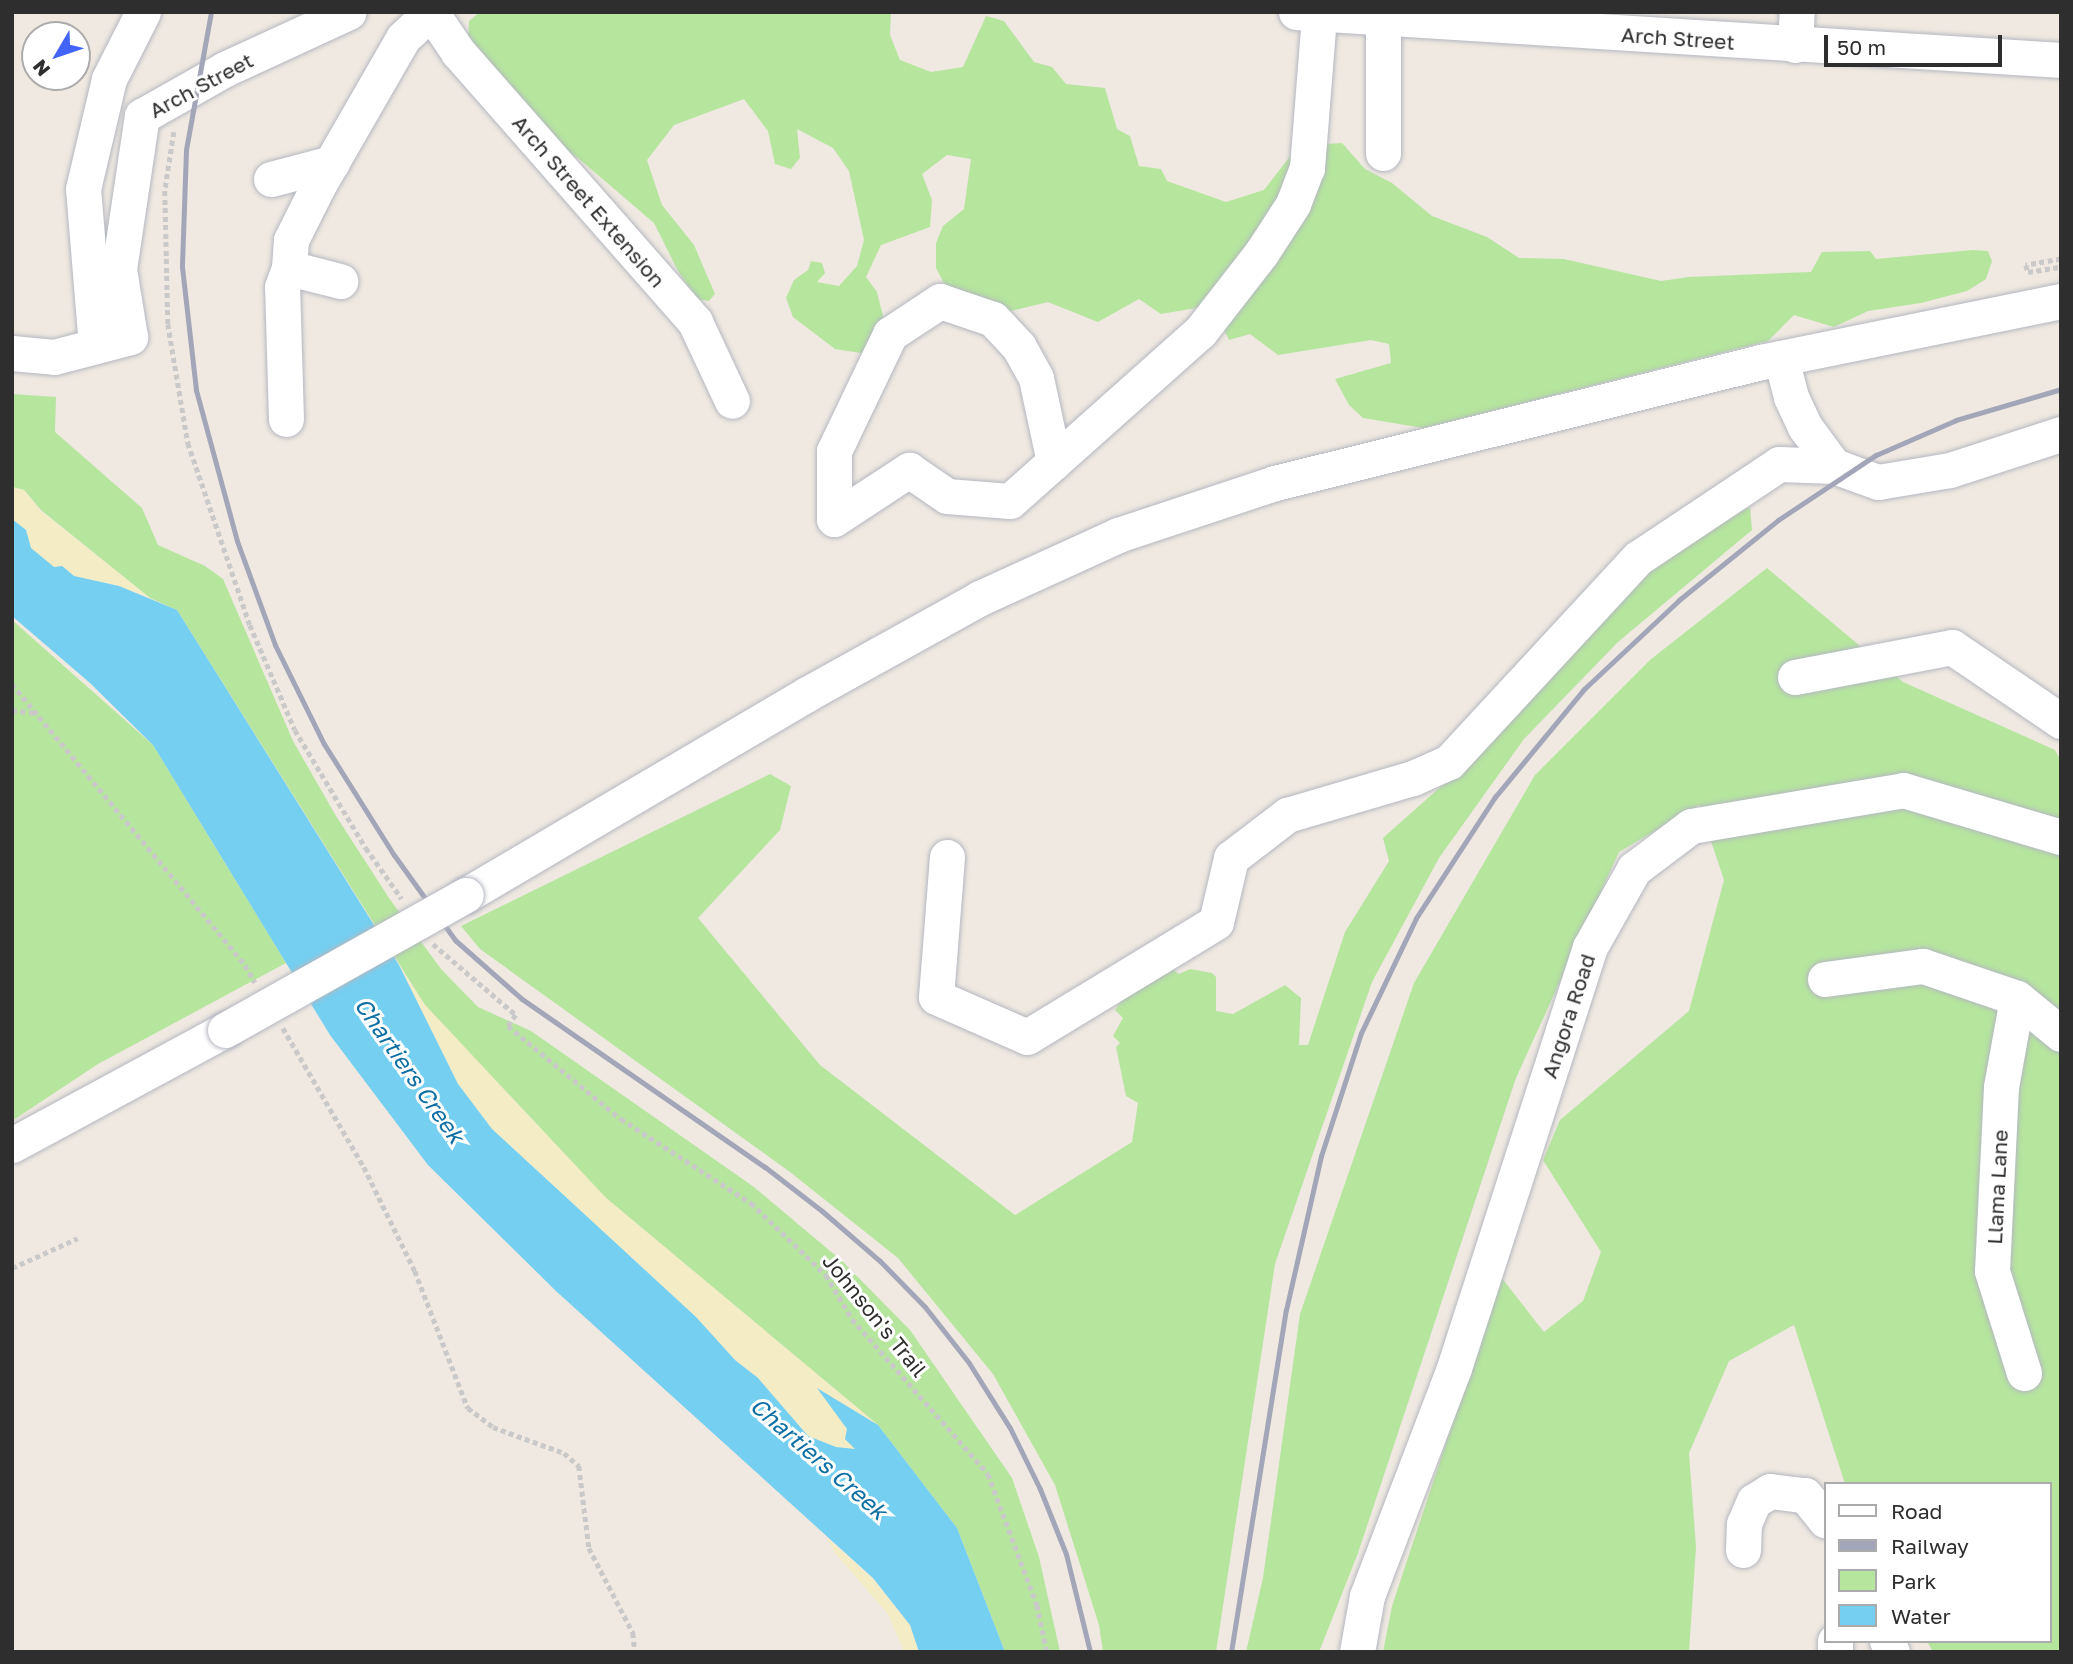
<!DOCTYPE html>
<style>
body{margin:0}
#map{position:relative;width:2073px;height:1664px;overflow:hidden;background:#efe9e1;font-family:"Golos Text",sans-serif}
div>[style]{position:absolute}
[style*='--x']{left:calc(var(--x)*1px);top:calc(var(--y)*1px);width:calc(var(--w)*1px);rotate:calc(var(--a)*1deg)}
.green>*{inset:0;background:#b6e59e}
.sand>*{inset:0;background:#f3ecc5}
.water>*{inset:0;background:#75cff0}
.path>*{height:4.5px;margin-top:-2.25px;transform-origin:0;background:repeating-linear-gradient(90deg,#c9c9c9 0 5px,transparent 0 8.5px)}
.roads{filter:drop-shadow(0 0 2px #b4b7c1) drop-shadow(0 0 2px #b4b7c1)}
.minor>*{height:35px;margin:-17.5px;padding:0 17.5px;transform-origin:17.5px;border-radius:17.5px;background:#fff}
.rail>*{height:5px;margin:-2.5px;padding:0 2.5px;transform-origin:2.5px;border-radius:2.5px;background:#a3a6b8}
.bridges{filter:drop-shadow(0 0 2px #b4b7c1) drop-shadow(0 0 2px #b4b7c1)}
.minor-bridge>*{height:35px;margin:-17.5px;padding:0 17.5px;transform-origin:17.5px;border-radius:17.5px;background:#fff}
span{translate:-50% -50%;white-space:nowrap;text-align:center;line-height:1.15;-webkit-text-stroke:6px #fff;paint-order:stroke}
.street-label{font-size:21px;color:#2e2e2e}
.water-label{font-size:23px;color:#0d6fa3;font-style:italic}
.frame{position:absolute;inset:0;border:14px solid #2e2e2e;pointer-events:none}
.legend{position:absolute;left:1824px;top:1482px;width:228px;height:161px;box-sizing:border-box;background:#fff;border:2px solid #ababab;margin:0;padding:9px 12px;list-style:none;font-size:21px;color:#2e2e2e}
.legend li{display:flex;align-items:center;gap:14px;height:35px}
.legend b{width:35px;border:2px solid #ababab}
.north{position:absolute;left:21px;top:21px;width:70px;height:70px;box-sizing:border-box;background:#fff;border:2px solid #ababab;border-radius:50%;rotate:231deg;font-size:19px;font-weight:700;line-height:28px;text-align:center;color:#2e2e2e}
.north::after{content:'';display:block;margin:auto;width:24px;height:32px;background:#4264fb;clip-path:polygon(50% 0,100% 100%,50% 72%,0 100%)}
.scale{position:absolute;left:1824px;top:35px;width:178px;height:32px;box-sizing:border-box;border:4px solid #2e2e2e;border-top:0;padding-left:9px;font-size:21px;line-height:24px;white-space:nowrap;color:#2e2e2e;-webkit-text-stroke:5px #fff;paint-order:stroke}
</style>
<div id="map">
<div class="green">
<div style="clip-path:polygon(480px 12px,891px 12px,890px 35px,900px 60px,931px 72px,963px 67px,986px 16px,1004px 21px,1034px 62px,1052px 67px,1066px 84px,1105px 88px,1117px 129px,1130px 136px,1139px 166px,1161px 169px,1167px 181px,1226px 202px,1264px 190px,1298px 146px,1342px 143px,1365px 169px,1392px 183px,1432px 216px,1487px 237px,1519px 258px,1564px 259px,1661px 281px,1689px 277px,1811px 272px,1822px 252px,1870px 251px,1876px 259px,1973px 250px,1988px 251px,1992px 261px,1986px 279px,1967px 291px,1921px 303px,1868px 311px,1834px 327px,1794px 315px,1768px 341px,1423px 428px,1363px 418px,1349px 405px,1335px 379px,1391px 363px,1389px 344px,1371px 340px,1278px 355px,1250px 334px,1229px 340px,1221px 324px,1224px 284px,1196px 308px,1161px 314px,1139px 299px,1098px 322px,1048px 302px,999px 314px,945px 285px,936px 268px,936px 243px,943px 226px,964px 209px,971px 159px,947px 155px,922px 174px,932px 200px,930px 227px,881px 245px,866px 277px,877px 292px,884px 320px,877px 342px,861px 353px,835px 349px,793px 317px,786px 298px,794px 280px,808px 270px,811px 261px,822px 263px,825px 273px,817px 282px,839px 286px,857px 266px,864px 240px,849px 171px,833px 148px,797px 129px,800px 158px,791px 169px,775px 164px,768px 131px,744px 99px,674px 125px,647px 160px,662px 205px,694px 245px,715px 294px,709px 301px,697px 299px,678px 271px,654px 223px,578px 158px,555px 143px,468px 41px,469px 21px)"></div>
<div style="clip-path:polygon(12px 394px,56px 397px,55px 432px,142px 508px,158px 545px,205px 566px,223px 579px,293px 741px,336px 816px,389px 898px,441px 969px,478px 1007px,531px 1031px,754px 1187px,842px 1261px,910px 1330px,1012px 1478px,1039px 1557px,1060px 1652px,1005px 1652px,957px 1528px,878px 1425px,606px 1198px,425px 1005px,177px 610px,150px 598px,41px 510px,24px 490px,12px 487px)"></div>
<div style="clip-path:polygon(1750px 507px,1752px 530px,1618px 642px,1524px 739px,1439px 858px,1372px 982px,1275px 1264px,1216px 1652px,1103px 1652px,1099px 1625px,1055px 1485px,993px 1374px,898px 1258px,790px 1172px,480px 949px,461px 926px,770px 774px,791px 786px,780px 830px,698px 918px,820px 1065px,1015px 1215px,1132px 1142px,1138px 1103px,1126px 1096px,1116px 1047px,1120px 1043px,1113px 1036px,1123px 1018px,1115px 1010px,1131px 988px,1172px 969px,1179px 974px,1190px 969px,1212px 973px,1216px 977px,1216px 1011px,1233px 1014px,1285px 985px,1301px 998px,1299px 1045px,1308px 1045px,1345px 932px,1389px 861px,1383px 838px,1447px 781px,1669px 548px)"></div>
<div style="clip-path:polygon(1767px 568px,1903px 682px,2055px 750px,2061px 761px,2061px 1652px,1933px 1652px,1927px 1641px,2050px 1641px,2050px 1484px,1845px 1484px,1794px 1325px,1729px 1361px,1689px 1453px,1696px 1547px,1689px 1652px,1383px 1652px,1392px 1606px,1501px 1277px,1544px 1332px,1583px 1301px,1601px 1252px,1543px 1160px,1560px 1120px,1689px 1011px,1724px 880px,1699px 805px,1619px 852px,1516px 1078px,1358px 1553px,1319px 1652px,1246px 1652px,1263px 1578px,1300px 1314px,1414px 983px,1535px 775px,1650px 660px)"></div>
<div style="clip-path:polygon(12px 620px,153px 745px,286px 963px,98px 1064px,12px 1121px)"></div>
</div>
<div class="sand">
<div style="clip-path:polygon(12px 487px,24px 490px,41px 511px,150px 598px,119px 586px,74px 576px,62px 566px,54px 567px,30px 548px,26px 530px,12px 519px)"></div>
<div style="clip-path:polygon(399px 965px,425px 1005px,606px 1198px,878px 1425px,819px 1390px,847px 1429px,856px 1450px,836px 1447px,808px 1436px,758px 1378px,735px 1360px,696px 1317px,492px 1129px,458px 1084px)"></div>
<div style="clip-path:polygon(826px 1537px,873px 1579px,910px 1625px,919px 1652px,904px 1652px,888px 1614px,835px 1553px)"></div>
</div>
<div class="water">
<div style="clip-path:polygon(12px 519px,26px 530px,31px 548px,54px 567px,62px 566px,74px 576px,119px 586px,177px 610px,399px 965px,458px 1084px,492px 1129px,696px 1317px,735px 1360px,758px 1378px,808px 1436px,836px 1447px,855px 1449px,845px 1439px,847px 1429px,817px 1388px,878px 1425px,957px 1528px,1005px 1652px,919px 1652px,910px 1625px,873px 1578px,557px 1292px,428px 1165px,330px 1035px,153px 745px,90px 683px,12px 616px)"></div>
</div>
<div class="path">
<div style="--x:174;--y:132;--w:60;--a:98.7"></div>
<div style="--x:165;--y:191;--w:133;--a:88.7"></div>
<div style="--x:168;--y:324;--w:121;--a:80.5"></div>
<div style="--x:188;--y:443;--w:192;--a:71.2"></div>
<div style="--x:250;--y:625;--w:114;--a:66.8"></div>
<div style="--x:295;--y:730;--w:138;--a:59"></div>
<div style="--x:366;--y:848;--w:62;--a:54.8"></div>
<div style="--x:2061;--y:259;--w:36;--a:170"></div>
<div style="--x:2026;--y:265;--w:7;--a:74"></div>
<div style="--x:2028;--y:272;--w:33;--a:-9"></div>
<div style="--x:12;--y:684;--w:365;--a:50.3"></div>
<div style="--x:245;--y:965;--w:20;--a:60"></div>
<div style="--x:12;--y:710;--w:26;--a:7"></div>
<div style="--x:433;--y:944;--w:109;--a:40.5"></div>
<div style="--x:516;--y:1015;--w:14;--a:126"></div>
<div style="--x:508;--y:1026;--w:146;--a:39.5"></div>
<div style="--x:621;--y:1119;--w:155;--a:32.9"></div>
<div style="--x:751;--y:1203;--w:104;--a:43.8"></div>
<div style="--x:826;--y:1275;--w:51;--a:59.4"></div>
<div style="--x:852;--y:1319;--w:206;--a:48.7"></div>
<div style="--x:988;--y:1474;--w:140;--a:69.5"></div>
<div style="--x:1037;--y:1605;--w:48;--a:78"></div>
<div style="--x:283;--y:1028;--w:161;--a:59.8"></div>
<div style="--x:364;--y:1167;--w:116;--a:63.9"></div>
<div style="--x:415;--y:1271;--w:147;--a:68.9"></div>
<div style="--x:468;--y:1408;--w:31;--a:37"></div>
<div style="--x:493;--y:1427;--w:76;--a:20.1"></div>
<div style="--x:564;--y:1453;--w:20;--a:41"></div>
<div style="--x:579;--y:1466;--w:83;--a:83"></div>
<div style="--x:589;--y:1548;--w:96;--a:62.6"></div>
<div style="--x:633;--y:1633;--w:19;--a:84"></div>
<div style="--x:12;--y:1268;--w:72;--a:-24.4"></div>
</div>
<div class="roads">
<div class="minor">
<div style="--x:431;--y:12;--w:48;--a:56"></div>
<div style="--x:458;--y:52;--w:359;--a:48.7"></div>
<div style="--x:695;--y:322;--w:87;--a:64.9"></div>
<div style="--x:1296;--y:12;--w:767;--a:3.59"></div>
<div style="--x:1795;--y:45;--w:33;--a:-87"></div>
<div style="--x:1383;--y:153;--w:134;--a:-90"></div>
<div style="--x:271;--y:179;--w:63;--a:-14.7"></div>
<div style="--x:289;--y:268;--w:53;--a:14.3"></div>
<div style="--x:96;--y:346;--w:158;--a:-94.7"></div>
<div style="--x:83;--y:189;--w:113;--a:-76.7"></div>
<div style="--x:109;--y:79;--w:75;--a:-63.1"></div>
<div style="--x:12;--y:353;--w:42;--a:5.4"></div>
<div style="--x:54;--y:357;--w:79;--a:-14.7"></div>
<div style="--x:130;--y:337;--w:69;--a:-99.2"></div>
<div style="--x:119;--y:269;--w:155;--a:-81.5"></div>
<div style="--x:142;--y:116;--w:95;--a:-29.5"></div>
<div style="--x:225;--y:69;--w:136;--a:-24.7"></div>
<div style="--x:1781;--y:358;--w:40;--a:75.6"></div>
<div style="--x:1791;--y:397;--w:33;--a:65"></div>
<div style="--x:1805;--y:427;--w:49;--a:53.4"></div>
<div style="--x:286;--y:419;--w:132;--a:-91.7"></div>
<div style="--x:282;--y:287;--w:20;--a:-70"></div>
<div style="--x:289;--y:268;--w:28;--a:-86"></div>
<div style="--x:291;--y:240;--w:60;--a:-63.4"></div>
<div style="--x:318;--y:186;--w:171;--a:-60.1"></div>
<div style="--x:403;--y:38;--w:37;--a:-43"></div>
<div style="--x:834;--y:519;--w:90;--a:-33.2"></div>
<div style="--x:909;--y:470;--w:46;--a:34.4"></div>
<div style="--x:947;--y:496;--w:63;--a:4.5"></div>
<div style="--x:1010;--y:501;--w:254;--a:-41.7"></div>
<div style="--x:1200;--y:332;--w:101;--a:-52.2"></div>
<div style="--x:1262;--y:252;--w:57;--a:-57.1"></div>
<div style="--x:1293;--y:204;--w:39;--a:-69"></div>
<div style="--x:1307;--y:168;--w:154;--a:-85.5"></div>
<div style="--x:834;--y:519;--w:68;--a:-90"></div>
<div style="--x:834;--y:451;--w:130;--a:-64.4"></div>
<div style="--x:890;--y:334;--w:60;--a:-33.4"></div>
<div style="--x:940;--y:301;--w:56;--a:18.8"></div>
<div style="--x:993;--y:319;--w:38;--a:47"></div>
<div style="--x:1019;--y:347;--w:35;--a:61"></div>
<div style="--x:1036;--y:378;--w:86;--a:77.9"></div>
<div style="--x:1795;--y:677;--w:160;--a:-10.8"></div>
<div style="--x:1952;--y:647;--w:132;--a:34.2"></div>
<div style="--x:947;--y:857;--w:140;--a:94.5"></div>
<div style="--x:936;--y:997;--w:99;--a:23.7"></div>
<div style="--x:1027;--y:1037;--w:221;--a:-31.3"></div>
<div style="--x:1216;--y:922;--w:66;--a:-76.8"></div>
<div style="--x:1231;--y:858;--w:71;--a:-37.5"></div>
<div style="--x:1287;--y:815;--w:131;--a:-16.4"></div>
<div style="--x:1413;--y:778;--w:39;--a:-24"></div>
<div style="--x:1449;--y:762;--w:278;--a:-47.2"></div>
<div style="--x:1638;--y:558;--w:169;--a:-33.7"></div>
<div style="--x:1779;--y:464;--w:55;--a:2.1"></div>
<div style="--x:1834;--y:466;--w:47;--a:20"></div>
<div style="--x:1878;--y:482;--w:73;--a:-9.5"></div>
<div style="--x:1950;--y:470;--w:117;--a:-18"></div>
<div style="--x:466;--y:895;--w:396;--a:-30.5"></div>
<div style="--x:807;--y:694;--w:198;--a:-29"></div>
<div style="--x:980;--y:598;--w:152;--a:-24.5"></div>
<div style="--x:1118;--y:535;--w:165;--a:-18.3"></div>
<div style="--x:1275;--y:483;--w:501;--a:-13.98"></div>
<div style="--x:1761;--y:362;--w:306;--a:-11.5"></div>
<div style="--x:1825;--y:979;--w:99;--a:-7.6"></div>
<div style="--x:1923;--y:966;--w:99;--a:18.8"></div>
<div style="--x:2017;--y:998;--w:57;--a:39.3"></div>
<div style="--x:2017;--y:998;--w:90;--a:100.2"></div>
<div style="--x:2001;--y:1087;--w:184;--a:92.8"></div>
<div style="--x:1992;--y:1271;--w:107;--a:72.6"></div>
<div style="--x:12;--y:1145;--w:242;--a:-28.4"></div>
<div style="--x:1743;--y:1550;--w:26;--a:-88"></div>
<div style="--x:1744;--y:1524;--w:25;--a:-67"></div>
<div style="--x:1754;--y:1501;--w:19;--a:-32"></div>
<div style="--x:1770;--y:1491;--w:35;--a:7"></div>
<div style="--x:1805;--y:1495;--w:33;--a:51"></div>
<div style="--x:1887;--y:1641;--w:12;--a:66"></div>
<div style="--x:1357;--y:1652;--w:57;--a:-79.9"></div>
<div style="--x:1367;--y:1596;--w:244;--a:-69.1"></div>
<div style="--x:1454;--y:1368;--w:442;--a:-72.1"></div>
<div style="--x:1590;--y:947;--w:90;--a:-60.6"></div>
<div style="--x:1634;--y:869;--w:71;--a:-37"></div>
<div style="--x:1691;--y:826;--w:215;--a:-9.6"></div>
<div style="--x:1903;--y:790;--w:165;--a:16.6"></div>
<div style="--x:1835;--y:1652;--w:11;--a:-90"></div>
</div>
</div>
<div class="rail">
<div style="--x:211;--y:12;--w:140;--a:100.3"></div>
<div style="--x:186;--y:150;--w:117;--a:92"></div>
<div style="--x:182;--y:267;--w:124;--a:83.5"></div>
<div style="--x:196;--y:390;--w:156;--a:74.8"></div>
<div style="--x:237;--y:541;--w:111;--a:69.9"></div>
<div style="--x:275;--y:645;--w:110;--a:63.7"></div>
<div style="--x:324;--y:744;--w:131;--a:57.8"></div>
<div style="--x:394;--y:855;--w:105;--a:54.3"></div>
<div style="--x:455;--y:940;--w:89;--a:41.4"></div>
<div style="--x:522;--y:999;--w:295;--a:34.7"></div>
<div style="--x:765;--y:1167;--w:72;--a:37.7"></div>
<div style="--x:822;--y:1211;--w:77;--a:40.8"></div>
<div style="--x:880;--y:1261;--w:64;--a:45.6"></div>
<div style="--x:925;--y:1307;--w:71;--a:51.8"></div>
<div style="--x:969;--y:1363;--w:77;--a:57.8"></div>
<div style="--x:1010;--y:1428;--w:68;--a:63.8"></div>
<div style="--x:1040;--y:1489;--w:70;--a:68.2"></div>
<div style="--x:1066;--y:1554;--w:101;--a:76.2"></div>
<div style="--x:1231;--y:1652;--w:346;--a:-80.9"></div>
<div style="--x:1286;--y:1310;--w:158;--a:-77.2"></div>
<div style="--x:1321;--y:1156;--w:129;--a:-72"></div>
<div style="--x:1361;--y:1033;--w:127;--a:-64.4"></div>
<div style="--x:1416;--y:918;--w:145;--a:-56.9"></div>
<div style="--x:1495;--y:797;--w:140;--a:-50.5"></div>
<div style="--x:1584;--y:689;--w:130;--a:-43.1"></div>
<div style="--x:1679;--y:600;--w:127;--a:-38.9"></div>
<div style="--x:1778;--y:520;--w:118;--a:-33.6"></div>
<div style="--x:1876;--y:455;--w:87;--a:-23.6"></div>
<div style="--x:1956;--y:420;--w:109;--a:-16.4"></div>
</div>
<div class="bridges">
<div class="minor-bridge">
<div style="--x:225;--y:1030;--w:276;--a:-29.3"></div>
</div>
</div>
<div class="street-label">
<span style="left:1678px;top:38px;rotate:4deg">Arch Street</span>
<span style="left:201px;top:85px;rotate:-28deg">Arch Street</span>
<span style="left:589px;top:201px;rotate:49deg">Arch Street Extension</span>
<span style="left:1568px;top:1016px;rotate:-72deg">Angora Road</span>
<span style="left:1997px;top:1187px;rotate:-87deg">Llama Lane</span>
<span style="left:875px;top:1315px;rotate:51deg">Johnson's Trail</span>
</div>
<div class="water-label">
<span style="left:410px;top:1070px;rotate:55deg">Chartiers Creek</span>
<span style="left:819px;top:1458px;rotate:41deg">Chartiers Creek</span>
</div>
<div class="frame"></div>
<ul class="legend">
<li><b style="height:9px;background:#fff"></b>Road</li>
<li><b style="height:9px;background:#a3a6b8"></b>Railway</li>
<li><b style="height:19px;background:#b6e59e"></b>Park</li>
<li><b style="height:19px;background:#75cff0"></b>Water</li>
</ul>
<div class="north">N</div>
<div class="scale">50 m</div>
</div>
